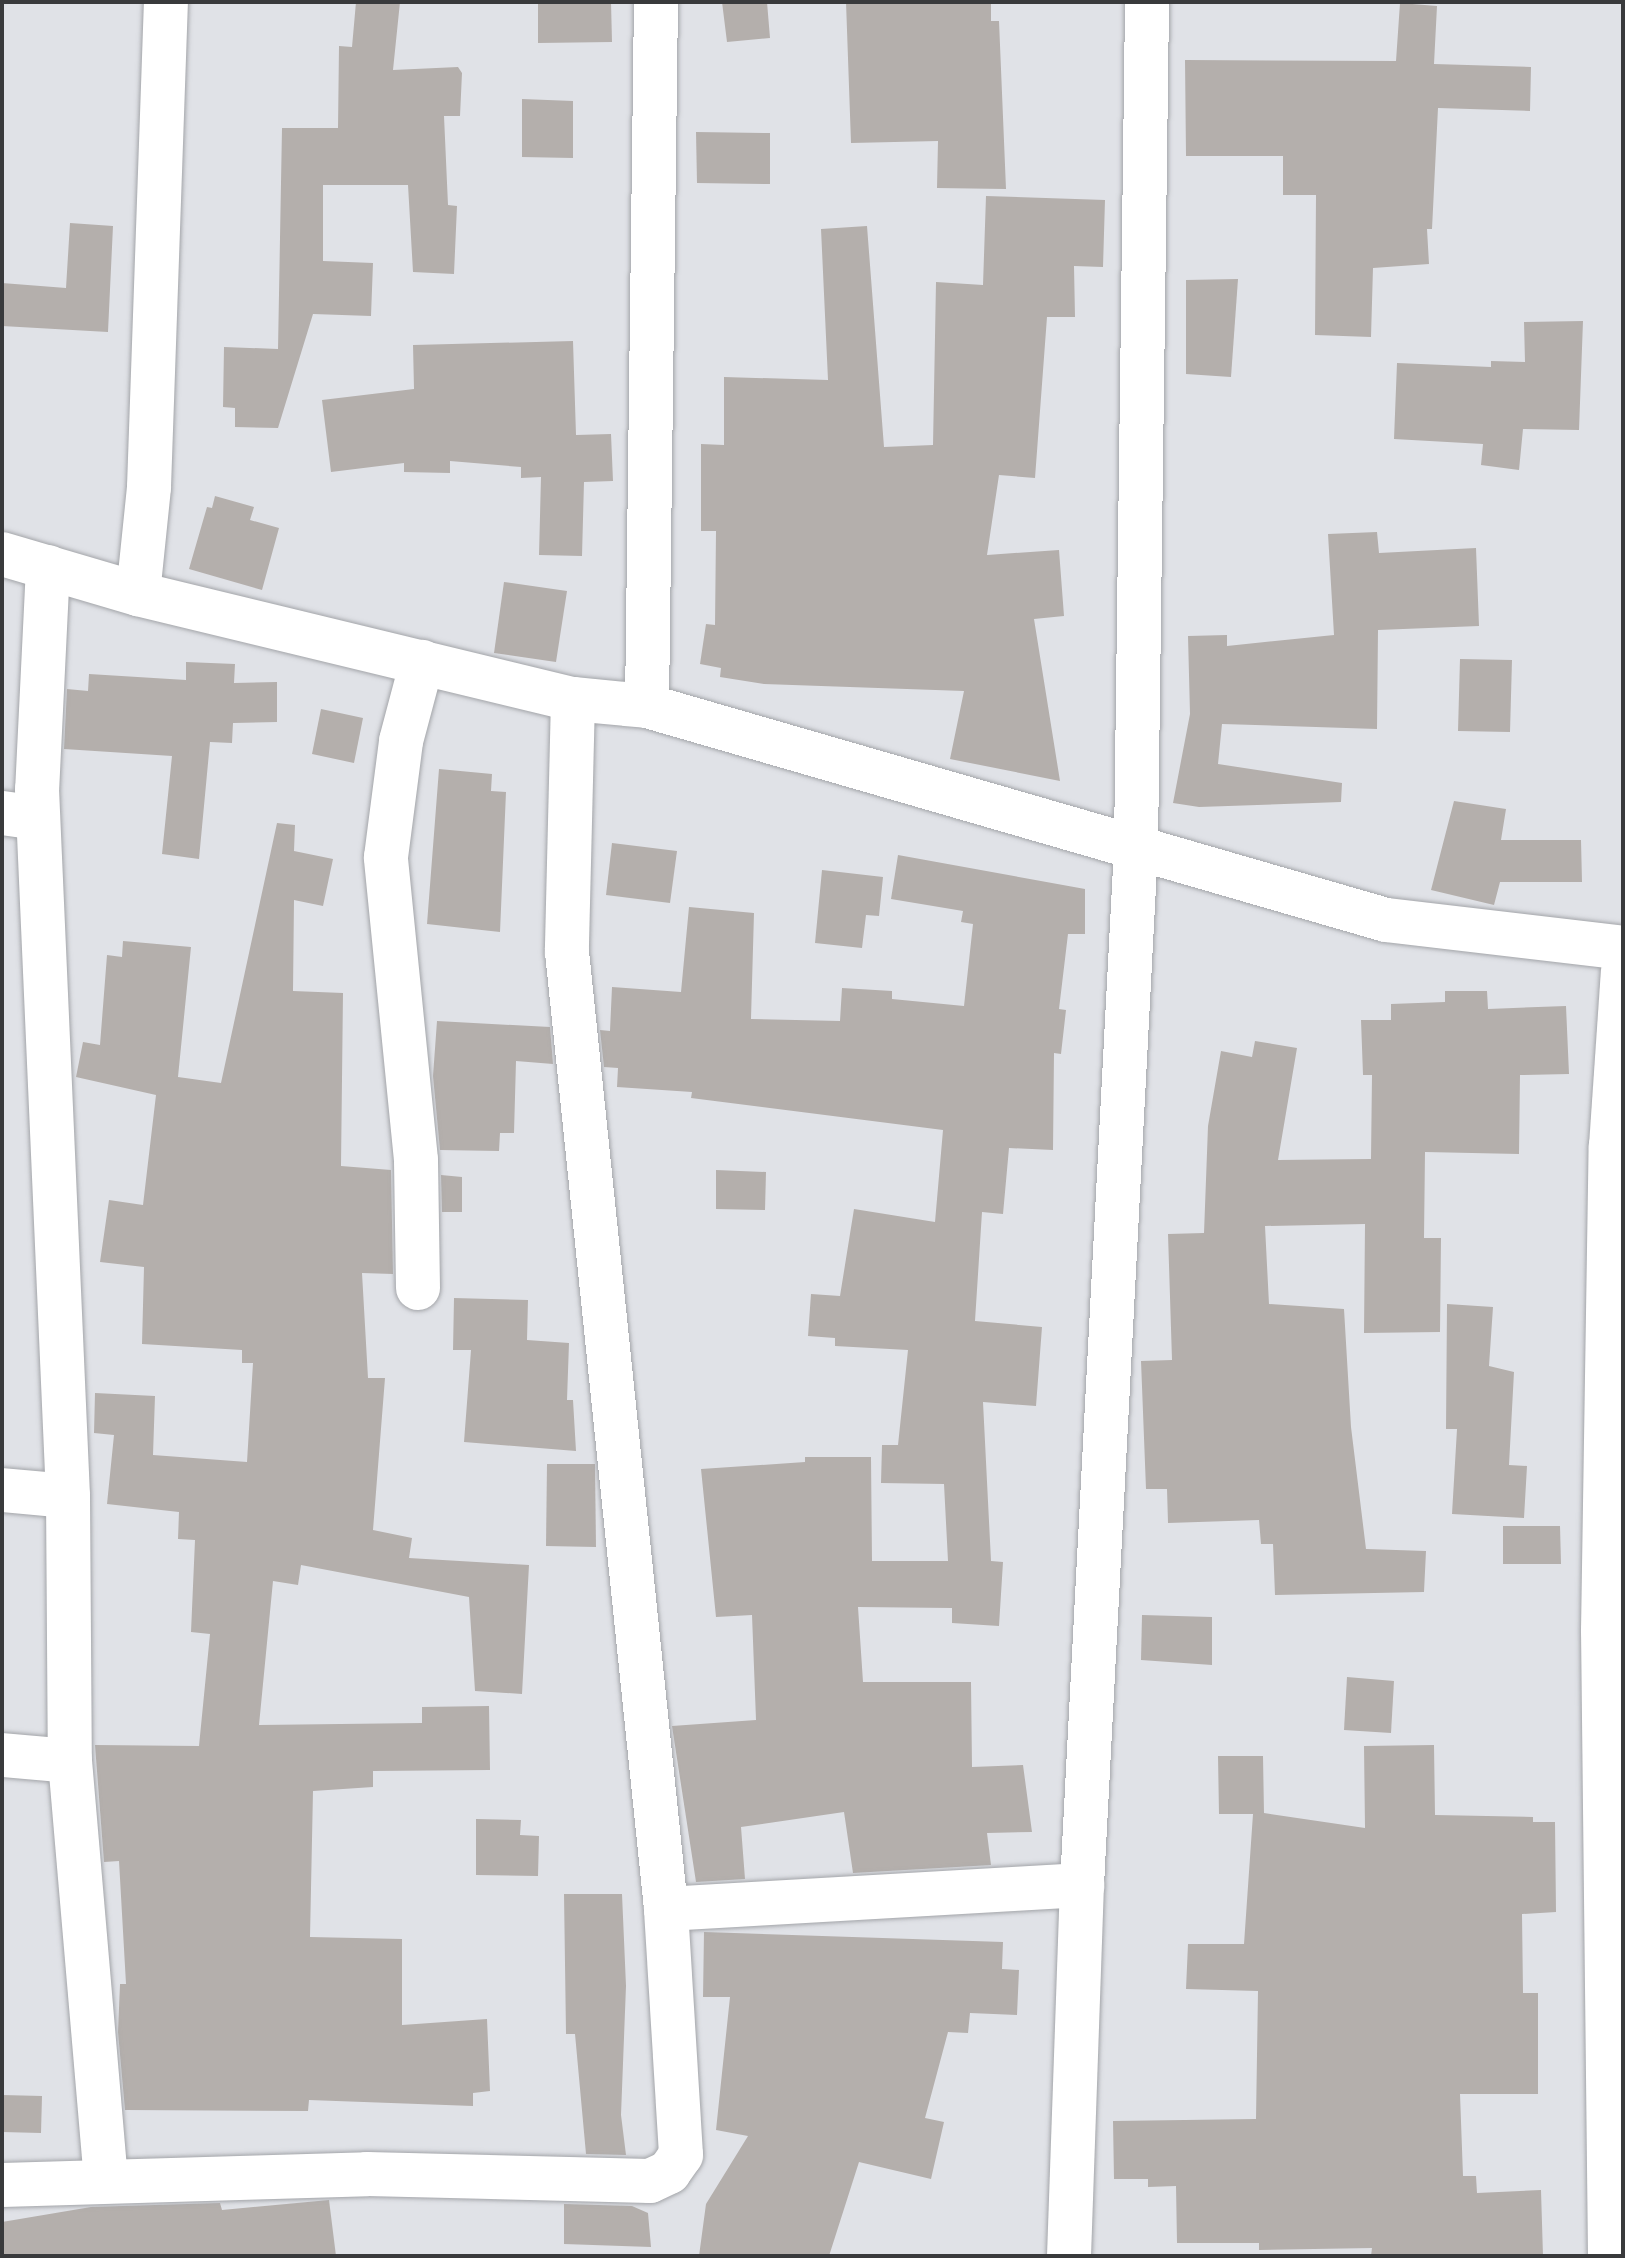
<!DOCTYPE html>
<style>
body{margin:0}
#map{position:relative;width:1625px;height:2258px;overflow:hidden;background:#e0e2e7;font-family:Jost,sans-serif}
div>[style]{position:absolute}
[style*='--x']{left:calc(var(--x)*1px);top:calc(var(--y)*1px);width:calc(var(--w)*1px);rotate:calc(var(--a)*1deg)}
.building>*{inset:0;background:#b4afac}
.roads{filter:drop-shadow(0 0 2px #a3a5a9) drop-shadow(0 0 2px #a3a5a9)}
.minor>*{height:44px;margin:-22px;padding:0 22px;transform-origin:22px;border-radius:22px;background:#fff}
span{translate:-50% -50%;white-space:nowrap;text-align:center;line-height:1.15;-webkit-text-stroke:8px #e0e2e7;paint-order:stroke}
.frame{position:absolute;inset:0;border:4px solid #393a3c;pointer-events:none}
</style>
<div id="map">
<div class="building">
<div style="clip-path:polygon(356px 2px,400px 2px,393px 70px,458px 67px,462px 73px,460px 116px,444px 116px,448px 205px,457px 206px,454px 274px,413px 272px,408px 185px,323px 185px,323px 261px,373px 263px,371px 316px,313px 314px,278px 428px,235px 427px,235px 408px,223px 407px,224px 347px,278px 349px,282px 128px,338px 128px,339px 46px,352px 47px)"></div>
<div style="clip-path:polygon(538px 2px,611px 2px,612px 42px,538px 43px)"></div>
<div style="clip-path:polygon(722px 2px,767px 2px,770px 38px,727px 42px)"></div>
<div style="clip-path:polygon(846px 2px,991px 2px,991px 21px,999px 21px,1006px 189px,937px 188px,938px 141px,851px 143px)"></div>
<div style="clip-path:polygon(1400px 3px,1437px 6px,1434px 64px,1531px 67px,1530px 111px,1438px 108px,1432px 229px,1427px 229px,1429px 264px,1373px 268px,1371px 337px,1315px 335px,1316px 195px,1283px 195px,1283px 156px,1186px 156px,1185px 60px,1396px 61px)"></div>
<div style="clip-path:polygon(522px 99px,573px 101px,573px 158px,522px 157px)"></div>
<div style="clip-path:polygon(696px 132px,770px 133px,770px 184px,697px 183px)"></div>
<div style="clip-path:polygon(986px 196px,1105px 200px,1103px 267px,1074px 266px,1075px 317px,1047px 317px,1035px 478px,999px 475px,987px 555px,1059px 550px,1064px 616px,1034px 619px,1060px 781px,950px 759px,964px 691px,764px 684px,720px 677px,721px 668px,700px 664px,706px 624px,715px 625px,716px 531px,701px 531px,701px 444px,724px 445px,724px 377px,828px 380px,821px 229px,867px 226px,884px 447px,933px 445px,936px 282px,983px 285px)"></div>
<div style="clip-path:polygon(70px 223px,113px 226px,108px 332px,2px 326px,2px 283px,66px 288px)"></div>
<div style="clip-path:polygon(1238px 279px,1231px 377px,1186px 374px,1186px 280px)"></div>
<div style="clip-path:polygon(1583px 321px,1579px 430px,1523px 429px,1519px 470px,1481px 465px,1483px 444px,1394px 439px,1397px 363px,1491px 367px,1491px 361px,1525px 362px,1524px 322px)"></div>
<div style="clip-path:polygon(573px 341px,576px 435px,611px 434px,613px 481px,584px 482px,582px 556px,539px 555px,541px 477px,521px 478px,521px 467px,450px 461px,450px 473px,404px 472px,404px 463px,331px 472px,322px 400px,414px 389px,413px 345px)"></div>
<div style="clip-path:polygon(215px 496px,254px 507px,250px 520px,279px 528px,262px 590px,189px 569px,207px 507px,212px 508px)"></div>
<div style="clip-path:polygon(1377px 532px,1379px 553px,1476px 548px,1479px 626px,1378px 630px,1377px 729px,1222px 724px,1218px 764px,1342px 783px,1341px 802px,1199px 807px,1173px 803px,1190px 714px,1188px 636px,1227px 635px,1227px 646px,1334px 635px,1328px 534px)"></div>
<div style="clip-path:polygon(504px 582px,567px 591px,556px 662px,494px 653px)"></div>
<div style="clip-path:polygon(1460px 659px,1512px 660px,1510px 732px,1458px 731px)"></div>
<div style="clip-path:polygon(186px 662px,235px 664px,234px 683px,277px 682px,277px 722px,233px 723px,232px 743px,210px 742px,199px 859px,162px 854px,172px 756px,64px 749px,67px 689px,88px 691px,89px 674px,186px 680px)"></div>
<div style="clip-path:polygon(321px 709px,363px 718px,354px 763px,312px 754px)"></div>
<div style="clip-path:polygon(439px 769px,492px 774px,491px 791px,506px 792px,500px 932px,427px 924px)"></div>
<div style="clip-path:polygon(1454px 801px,1506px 809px,1501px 840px,1581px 840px,1582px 882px,1500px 882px,1494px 905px,1431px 890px)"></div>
<div style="clip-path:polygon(277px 823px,295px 825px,294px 851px,333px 859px,323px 906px,294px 900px,293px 991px,343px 993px,341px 1166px,391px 1170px,393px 1274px,362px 1273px,368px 1378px,385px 1378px,373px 1530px,412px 1538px,409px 1558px,529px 1565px,522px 1694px,475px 1691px,469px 1597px,301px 1565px,298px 1585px,273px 1581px,259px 1725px,422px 1723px,422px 1707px,489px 1706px,490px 1770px,373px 1771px,373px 1787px,313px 1791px,310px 1937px,402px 1939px,402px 2025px,487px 2019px,490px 2091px,473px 2093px,473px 2106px,309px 2100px,308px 2111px,125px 2110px,118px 2032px,120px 1984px,126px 1984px,119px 1861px,104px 1862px,95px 1745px,199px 1746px,210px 1634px,191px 1632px,195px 1540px,178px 1539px,179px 1512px,107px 1504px,114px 1435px,94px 1433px,95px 1393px,155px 1396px,153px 1455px,247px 1462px,253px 1363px,242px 1363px,242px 1350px,142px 1344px,144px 1267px,100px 1262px,109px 1200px,143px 1205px,156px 1095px,76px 1077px,83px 1042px,100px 1045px,107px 955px,122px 957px,123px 941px,191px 947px,178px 1077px,221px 1083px)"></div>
<div style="clip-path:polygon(612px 843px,677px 851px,670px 903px,606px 895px)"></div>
<div style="clip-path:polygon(898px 855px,1085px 889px,1085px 934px,1068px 934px,1059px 1009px,1066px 1010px,1061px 1054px,1054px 1053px,1053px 1150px,1009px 1148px,1003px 1214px,982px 1212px,975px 1321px,1042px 1327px,1036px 1406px,983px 1402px,991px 1561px,1003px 1562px,999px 1626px,952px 1623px,952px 1608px,858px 1607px,863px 1682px,971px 1682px,972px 1767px,1023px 1765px,1032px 1832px,987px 1833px,991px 1865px,853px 1873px,844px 1812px,741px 1827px,745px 1879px,696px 1882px,672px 1726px,756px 1720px,752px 1615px,716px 1617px,701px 1469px,805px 1462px,805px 1457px,871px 1457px,872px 1561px,948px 1561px,944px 1484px,881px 1483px,882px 1445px,898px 1445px,908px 1350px,835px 1346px,835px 1338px,808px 1336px,811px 1294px,840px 1296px,854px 1209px,935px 1222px,943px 1130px,691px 1098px,692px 1092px,617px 1087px,618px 1068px,604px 1067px,600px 1030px,610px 1031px,612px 987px,681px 992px,689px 907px,754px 913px,751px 1019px,840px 1021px,842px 988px,892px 991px,892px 999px,964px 1006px,973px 924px,961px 922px,963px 911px,891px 899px)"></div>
<div style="clip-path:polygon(822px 870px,883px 877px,879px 916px,866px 915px,862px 948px,815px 943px)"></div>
<div style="clip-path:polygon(1445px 991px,1487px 991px,1488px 1009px,1566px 1006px,1569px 1074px,1520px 1075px,1519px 1154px,1425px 1152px,1424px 1238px,1441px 1238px,1440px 1332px,1364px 1333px,1365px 1224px,1265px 1226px,1269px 1304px,1344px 1309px,1351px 1427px,1366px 1549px,1426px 1551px,1424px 1592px,1275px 1595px,1273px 1544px,1261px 1544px,1259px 1520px,1168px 1523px,1167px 1489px,1146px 1489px,1141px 1361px,1172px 1360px,1168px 1234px,1204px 1233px,1208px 1126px,1221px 1051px,1252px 1057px,1255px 1041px,1297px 1048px,1278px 1160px,1371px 1159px,1372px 1075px,1363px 1075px,1361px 1020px,1391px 1020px,1391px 1004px,1445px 1002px)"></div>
<div style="clip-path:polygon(437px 1021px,550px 1027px,553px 1064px,516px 1061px,514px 1133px,500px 1133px,499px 1151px,440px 1150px,433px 1076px)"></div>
<div style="clip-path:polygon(716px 1170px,766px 1172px,765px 1210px,716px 1209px)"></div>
<div style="clip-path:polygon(441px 1175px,462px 1177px,462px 1212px,442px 1212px)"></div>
<div style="clip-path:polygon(454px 1298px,528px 1300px,527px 1340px,569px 1343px,567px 1400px,573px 1400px,576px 1451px,464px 1442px,471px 1350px,453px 1350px)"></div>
<div style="clip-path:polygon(1447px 1304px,1493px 1307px,1489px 1366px,1514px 1372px,1509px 1465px,1527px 1466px,1524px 1518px,1452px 1514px,1457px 1429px,1446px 1429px)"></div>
<div style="clip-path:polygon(547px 1464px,595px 1464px,596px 1547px,546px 1546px)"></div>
<div style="clip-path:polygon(1503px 1526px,1560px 1526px,1561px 1564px,1503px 1564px)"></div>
<div style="clip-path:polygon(1142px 1615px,1212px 1617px,1212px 1665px,1141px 1660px)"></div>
<div style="clip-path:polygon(1347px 1677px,1394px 1681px,1391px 1733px,1344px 1730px)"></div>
<div style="clip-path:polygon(1434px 1745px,1435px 1815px,1533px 1817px,1533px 1822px,1555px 1822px,1556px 1912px,1522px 1914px,1523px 1993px,1538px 1993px,1538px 2094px,1460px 2094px,1463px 2176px,1476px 2176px,1477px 2193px,1541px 2190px,1543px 2256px,1371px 2256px,1372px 2248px,1259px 2250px,1259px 2243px,1177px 2243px,1176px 2186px,1148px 2187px,1148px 2179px,1114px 2179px,1113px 2121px,1256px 2119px,1258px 1991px,1186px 1989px,1188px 1944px,1244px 1944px,1253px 1814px,1219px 1814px,1218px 1756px,1263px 1756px,1264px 1813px,1365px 1828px,1364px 1746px)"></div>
<div style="clip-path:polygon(476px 1819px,521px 1820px,520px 1835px,539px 1836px,538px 1876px,476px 1875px)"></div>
<div style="clip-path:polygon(564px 1894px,622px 1894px,626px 1986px,621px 2115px,626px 2155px,586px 2154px,575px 2034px,566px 2034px)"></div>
<div style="clip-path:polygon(704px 1932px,1003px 1942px,1002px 1969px,1019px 1970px,1017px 2015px,970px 2013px,968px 2033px,948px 2032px,925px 2118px,944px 2122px,931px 2179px,859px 2162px,829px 2256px,699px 2256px,706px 2204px,748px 2136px,716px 2130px,730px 1997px,703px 1997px)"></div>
<div style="clip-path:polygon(2px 2095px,42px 2096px,41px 2133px,2px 2132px)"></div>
<div style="clip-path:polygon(329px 2200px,336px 2256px,2px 2256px,2px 2222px,91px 2207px,220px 2203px,222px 2210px)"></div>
<div style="clip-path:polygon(564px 2204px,632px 2206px,648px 2213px,651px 2247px,564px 2244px)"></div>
</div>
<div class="roads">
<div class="minor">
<div style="--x:2;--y:554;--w:142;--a:16.4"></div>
<div style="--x:138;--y:594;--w:447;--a:13.6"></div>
<div style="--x:573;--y:699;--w:74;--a:5.4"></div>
<div style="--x:647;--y:706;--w:769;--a:16.15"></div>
<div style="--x:1386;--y:920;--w:239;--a:6.7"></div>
<div style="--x:48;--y:567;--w:222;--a:92.8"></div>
<div style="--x:37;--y:789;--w:708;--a:87.49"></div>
<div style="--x:68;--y:1496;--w:265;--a:89.6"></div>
<div style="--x:70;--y:1761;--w:421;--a:85.1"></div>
<div style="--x:138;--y:594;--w:108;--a:-84.1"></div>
<div style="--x:149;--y:487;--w:485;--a:-88"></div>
<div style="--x:573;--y:699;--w:253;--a:91.4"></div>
<div style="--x:567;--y:952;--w:962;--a:84.09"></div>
<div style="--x:647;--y:706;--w:704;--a:-89.27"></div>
<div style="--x:2;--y:813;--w:36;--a:8"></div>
<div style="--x:418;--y:1288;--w:128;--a:-90.9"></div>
<div style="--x:416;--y:1160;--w:304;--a:-95.7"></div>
<div style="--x:386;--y:857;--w:117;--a:-82.6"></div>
<div style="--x:401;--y:741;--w:82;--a:-75.1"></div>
<div style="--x:2;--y:1490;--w:66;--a:5.2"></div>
<div style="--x:2;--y:1755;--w:68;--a:5"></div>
<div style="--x:2;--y:2185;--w:365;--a:-1.7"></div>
<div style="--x:367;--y:2174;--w:283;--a:1.4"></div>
<div style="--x:650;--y:2181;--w:21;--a:-25"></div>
<div style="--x:669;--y:2172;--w:21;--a:-55"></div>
<div style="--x:681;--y:2155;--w:246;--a:-93.5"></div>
<div style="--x:666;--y:1909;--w:417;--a:-3.3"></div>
<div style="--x:1069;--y:2256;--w:371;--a:-88"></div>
<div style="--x:1082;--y:1885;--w:1040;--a:-87.02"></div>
<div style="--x:1136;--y:846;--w:844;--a:-89.25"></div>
<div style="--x:1610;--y:2256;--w:625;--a:-90.64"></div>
<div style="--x:1603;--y:1631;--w:485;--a:-89.1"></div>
<div style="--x:1611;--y:1146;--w:175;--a:-86.1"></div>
</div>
</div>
<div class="frame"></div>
</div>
